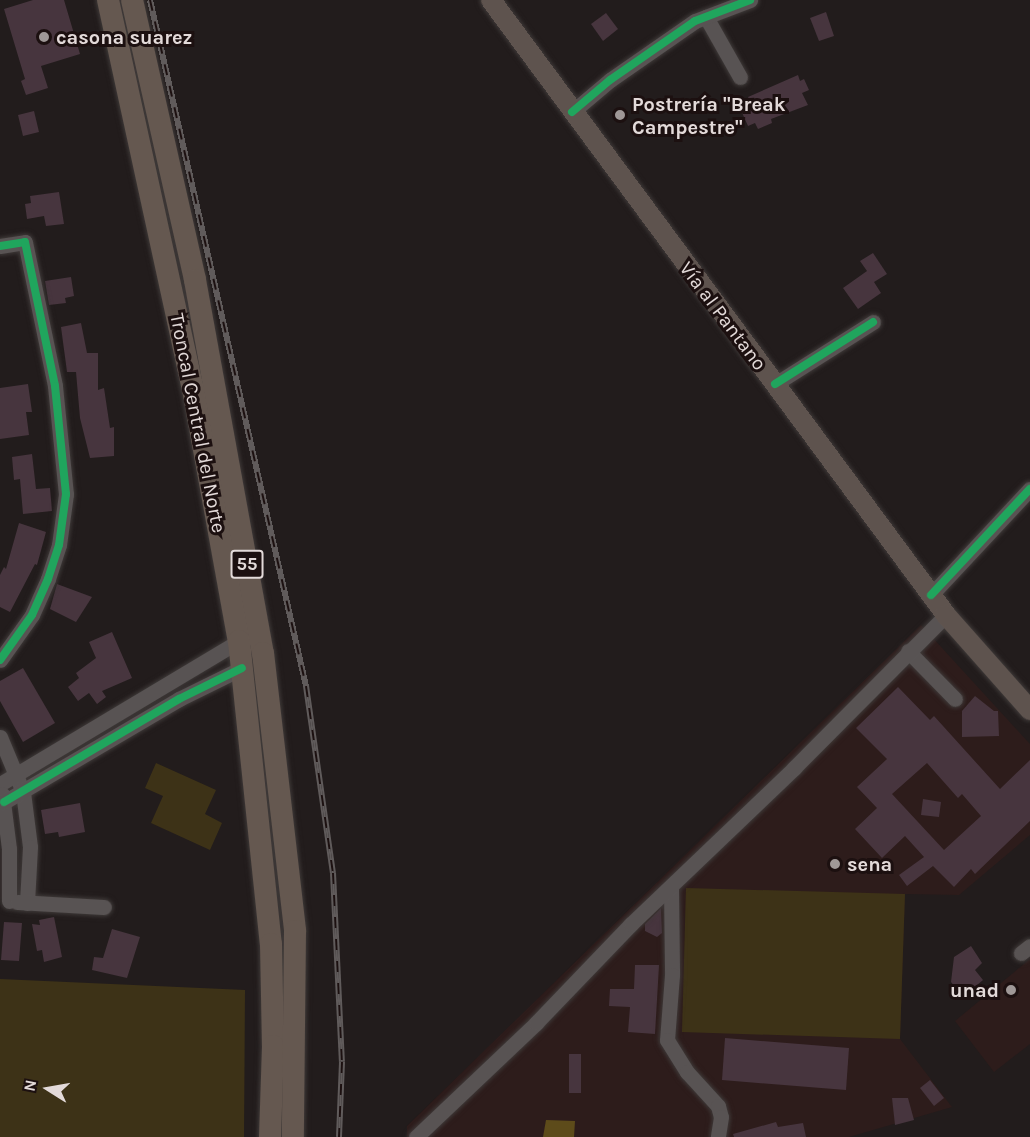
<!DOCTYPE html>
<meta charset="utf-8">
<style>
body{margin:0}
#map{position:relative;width:1030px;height:1137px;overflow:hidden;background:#221c1c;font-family:Karla,sans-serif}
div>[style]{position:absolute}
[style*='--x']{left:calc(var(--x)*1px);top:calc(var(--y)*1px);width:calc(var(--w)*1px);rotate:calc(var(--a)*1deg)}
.built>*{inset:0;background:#2d1c1b}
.green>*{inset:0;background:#3d3217}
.forest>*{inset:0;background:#5d4b1a}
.building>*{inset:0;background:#47353e}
.roads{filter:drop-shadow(0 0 2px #3e3938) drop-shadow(0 0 2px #3e3938)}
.minor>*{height:15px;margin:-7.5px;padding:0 7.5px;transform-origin:7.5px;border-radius:7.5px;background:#585353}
.major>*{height:20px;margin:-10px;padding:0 10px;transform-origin:10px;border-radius:10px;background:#5e534e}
.highway>*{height:22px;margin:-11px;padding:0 11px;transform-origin:11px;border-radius:11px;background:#655850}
.rail>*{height:6px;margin-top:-3px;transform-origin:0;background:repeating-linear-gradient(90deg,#1c1010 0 11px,#605b5b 0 22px);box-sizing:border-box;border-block:2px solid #605b5b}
.cycleway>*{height:8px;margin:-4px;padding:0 4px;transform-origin:4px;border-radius:4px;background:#20a55d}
.dots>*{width:16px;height:16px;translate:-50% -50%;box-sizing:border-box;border:3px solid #1c1010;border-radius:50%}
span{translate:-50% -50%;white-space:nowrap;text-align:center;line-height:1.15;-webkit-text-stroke:6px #1c1010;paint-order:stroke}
.shield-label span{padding:2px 4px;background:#1c1010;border:2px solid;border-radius:4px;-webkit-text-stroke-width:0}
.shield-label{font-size:18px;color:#e3dad9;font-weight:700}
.poi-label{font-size:20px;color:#e3dad9;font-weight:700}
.left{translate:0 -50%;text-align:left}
.right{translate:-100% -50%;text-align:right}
.street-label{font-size:20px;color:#e3dad9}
.north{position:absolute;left:18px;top:1059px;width:60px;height:60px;-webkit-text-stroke:4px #1c1010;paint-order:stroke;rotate:281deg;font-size:16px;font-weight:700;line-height:24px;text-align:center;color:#e3dad9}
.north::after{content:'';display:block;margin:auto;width:21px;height:27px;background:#e3dad9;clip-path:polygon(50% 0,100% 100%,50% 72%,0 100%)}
</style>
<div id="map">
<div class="built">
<div style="clip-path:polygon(921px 625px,1030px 744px,1030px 835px,959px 895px,905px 894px,900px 1039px,952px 1107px,849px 1137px,407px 1137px,407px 1126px)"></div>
<div style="clip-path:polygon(1030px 959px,1030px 1044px,994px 1072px,955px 1021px)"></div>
</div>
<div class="green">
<div style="clip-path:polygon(156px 763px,216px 790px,205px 814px,222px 823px,210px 850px,151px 823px,163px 796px,145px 788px)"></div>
<div style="clip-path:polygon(686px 888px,905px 894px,900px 1039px,682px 1032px)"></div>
<div style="clip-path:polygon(0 979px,245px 990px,244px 1137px,0 1137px)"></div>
</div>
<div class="forest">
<div style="clip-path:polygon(546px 1120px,575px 1121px,574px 1137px,543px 1137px)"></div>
</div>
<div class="building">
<div style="clip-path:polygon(33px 0,64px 0,80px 54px,41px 66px,48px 88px,26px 95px,21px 81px,25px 79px,4px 9px)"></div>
<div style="clip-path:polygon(826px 12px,834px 36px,819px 41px,810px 18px)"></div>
<div style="clip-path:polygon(606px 13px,618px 29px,603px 41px,591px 24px)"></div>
<div style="clip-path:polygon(798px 75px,800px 81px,804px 79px,809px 90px,802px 93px,808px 105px,771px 119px,772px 123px,758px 129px,755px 123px,748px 126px,739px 106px,750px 101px,748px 97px)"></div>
<div style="clip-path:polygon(34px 111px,39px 132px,23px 136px,18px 115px)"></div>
<div style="clip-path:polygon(59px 192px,64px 224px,46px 226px,44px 216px,27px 219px,25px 204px,31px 203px,30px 196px)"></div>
<div style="clip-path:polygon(873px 253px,887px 274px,874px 282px,881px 293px,858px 309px,843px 288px,867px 271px,860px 261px)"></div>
<div style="clip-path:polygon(71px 277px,74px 296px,65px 298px,66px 303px,49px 305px,45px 281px)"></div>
<div style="clip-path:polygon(81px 323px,87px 353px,98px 353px,98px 390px,104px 388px,110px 428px,114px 427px,114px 456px,90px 458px,80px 418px,76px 372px,67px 372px,61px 327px)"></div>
<div style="clip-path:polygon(28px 384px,32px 412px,26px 412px,29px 435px,0 439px,0 388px)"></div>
<div style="clip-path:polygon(32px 454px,36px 489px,50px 488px,52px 511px,23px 514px,20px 479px,14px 480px,12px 457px)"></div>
<div style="clip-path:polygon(19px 523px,46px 532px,37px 565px,35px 564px,10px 612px,0 607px,0 575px,4px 567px,6px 569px)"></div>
<div style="clip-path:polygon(57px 584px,92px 597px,76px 622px,50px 609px)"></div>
<div style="clip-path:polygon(112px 632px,132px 678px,102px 691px,106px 697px,97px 704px,89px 693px,78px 701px,68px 687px,79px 678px,76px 673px,96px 658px,89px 642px)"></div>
<div style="clip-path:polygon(23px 668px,55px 723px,23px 742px,0 701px,0 681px)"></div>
<div style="clip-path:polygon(evenodd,898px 687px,930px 720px,934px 716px,1000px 789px,1030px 760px,1030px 821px,975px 874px,971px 869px,954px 887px,933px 866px,907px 886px,899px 875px,924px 857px,905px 836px,882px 858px,855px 829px,877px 808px,857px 787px,887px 759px,856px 728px,898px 687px,927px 763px,958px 798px,962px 794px,981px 816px,944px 850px,892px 794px,927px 763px)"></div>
<div style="clip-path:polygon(975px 696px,994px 711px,998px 711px,999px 736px,962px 737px,962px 711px)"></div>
<div style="clip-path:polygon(923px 799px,941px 802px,939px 817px,921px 815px)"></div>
<div style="clip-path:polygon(80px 803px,85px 832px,59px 837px,58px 832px,45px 834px,41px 810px)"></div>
<div style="clip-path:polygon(661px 908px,662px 933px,657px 937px,645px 931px,645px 924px)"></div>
<div style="clip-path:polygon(54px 917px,62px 957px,44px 962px,42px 950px,37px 951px,32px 924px,40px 925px,39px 920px)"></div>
<div style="clip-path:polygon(4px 922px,22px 923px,19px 961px,1px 960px)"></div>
<div style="clip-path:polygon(112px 929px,140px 937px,127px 978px,92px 970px,94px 957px,103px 958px)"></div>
<div style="clip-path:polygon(971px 946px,982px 963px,975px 970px,983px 980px,963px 997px,951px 982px,954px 957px)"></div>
<div style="clip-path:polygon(635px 965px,659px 965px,655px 1034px,628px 1032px,630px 1007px,609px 1006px,610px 989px,634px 989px)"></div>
<div style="clip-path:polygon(725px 1038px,849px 1048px,846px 1090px,722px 1080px)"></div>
<div style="clip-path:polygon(569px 1054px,581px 1054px,581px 1093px,569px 1093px)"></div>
<div style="clip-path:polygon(930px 1080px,944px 1098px,934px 1106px,920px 1088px)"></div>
<div style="clip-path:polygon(892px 1098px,908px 1098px,914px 1120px,895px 1125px)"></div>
<div style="clip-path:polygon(776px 1122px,778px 1127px,803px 1123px,806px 1137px,734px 1137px,733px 1134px)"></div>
</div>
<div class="roads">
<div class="minor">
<div style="--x:706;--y:17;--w:69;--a:60.5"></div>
<div style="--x:572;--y:112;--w:50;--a:-40.1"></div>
<div style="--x:610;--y:80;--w:103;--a:-34.8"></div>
<div style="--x:695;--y:21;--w:59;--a:-20.9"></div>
<div style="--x:0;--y:246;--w:25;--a:-9"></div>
<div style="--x:25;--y:242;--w:147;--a:78.2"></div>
<div style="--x:55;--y:386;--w:109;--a:84.2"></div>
<div style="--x:66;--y:494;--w:51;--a:97.8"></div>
<div style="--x:59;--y:545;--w:36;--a:108"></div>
<div style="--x:48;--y:579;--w:39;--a:114"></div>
<div style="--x:32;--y:615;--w:55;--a:125.4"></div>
<div style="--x:775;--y:384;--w:116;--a:-32.3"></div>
<div style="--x:931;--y:595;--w:145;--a:-47"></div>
<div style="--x:908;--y:651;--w:67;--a:45.6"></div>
<div style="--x:0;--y:737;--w:60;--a:67.3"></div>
<div style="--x:23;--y:792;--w:55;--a:82.7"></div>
<div style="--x:30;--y:847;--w:56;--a:93.1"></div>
<div style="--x:0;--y:784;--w:279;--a:-30.9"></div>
<div style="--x:2;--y:794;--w:55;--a:82.7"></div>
<div style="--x:9;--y:849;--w:52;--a:90"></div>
<div style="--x:4;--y:802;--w:203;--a:-30.5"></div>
<div style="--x:179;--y:699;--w:70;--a:-26.2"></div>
<div style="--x:671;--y:887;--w:88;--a:89.3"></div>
<div style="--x:672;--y:975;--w:65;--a:94.4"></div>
<div style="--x:667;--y:1040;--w:38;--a:58"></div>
<div style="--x:687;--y:1072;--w:46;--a:47.6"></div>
<div style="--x:718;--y:1106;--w:11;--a:75"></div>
<div style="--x:721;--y:1117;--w:20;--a:99"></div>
<div style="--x:17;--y:902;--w:87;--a:3.3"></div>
<div style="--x:1021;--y:953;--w:11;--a:-38"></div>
<div style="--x:416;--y:1137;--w:166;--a:-43.5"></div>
<div style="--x:536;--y:1023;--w:137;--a:-46.2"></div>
<div style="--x:631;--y:924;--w:226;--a:-43.7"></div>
<div style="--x:794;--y:768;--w:216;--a:-45.2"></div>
</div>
<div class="major">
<div style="--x:491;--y:0;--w:765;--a:53.5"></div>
<div style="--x:946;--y:615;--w:127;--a:48.5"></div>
</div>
<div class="highway">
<div style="--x:108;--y:0;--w:398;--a:77.7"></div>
<div style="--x:193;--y:389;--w:256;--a:79.7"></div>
<div style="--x:239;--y:641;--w:305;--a:84"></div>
<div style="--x:271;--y:944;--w:102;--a:88.9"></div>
<div style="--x:273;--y:1046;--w:91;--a:91.9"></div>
<div style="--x:132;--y:0;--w:287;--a:77.3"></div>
<div style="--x:195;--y:280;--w:379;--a:79.7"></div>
<div style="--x:263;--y:653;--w:280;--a:83.4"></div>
<div style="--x:295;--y:931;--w:206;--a:90.6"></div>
</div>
</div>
<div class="rail">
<div style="--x:150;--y:0;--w:704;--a:77.19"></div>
<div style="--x:306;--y:686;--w:189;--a:81.8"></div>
<div style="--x:333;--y:873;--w:189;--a:87.3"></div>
<div style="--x:342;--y:1062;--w:75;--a:92.3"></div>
</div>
<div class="cycleway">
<div style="--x:572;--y:112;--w:50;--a:-40.1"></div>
<div style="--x:610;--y:80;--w:103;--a:-34.8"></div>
<div style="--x:695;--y:21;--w:59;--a:-20.9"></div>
<div style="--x:0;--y:246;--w:25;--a:-9"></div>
<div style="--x:25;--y:242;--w:147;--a:78.2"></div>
<div style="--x:55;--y:386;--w:109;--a:84.2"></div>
<div style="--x:66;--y:494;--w:51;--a:97.8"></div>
<div style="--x:59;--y:545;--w:36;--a:108"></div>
<div style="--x:48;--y:579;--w:39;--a:114"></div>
<div style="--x:32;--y:615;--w:55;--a:125.4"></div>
<div style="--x:775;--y:384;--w:116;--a:-32.3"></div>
<div style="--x:931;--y:595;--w:145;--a:-47"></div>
<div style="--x:4;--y:802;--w:203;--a:-30.5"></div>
<div style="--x:179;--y:699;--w:70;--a:-26.2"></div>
</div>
<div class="dots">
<div style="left:44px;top:37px;background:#9f9897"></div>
<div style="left:620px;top:115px;background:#9f9897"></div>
<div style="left:835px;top:864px;background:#9f9897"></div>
<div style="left:1011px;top:990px;background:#9f9897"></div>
</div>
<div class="shield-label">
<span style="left:247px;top:564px">55</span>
</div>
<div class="poi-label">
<span class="left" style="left:56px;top:37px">casona suarez</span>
<span class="left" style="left:632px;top:116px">Postrería "Break<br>Campestre"</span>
<span class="left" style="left:847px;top:864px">sena</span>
<span class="right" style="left:999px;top:990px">unad</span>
</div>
<div class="street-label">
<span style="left:723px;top:316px;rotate:53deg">Vía al Pantano</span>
<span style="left:198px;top:423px;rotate:79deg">Troncal Central del Norte</span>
</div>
<div class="north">N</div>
</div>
